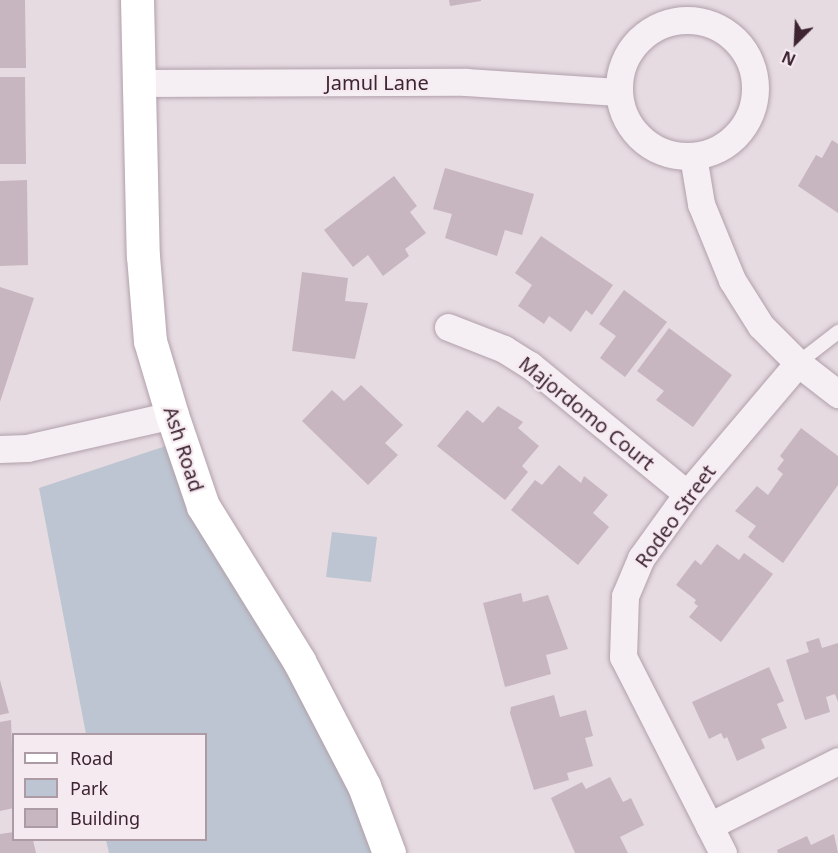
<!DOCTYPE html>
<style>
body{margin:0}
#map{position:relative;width:838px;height:853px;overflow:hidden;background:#e7dbe2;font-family:"Noto Sans",sans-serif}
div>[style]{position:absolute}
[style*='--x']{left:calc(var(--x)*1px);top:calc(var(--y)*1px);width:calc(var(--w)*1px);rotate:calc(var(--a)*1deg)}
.green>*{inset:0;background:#bcc5d1}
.building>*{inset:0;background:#c7b5bf}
.roads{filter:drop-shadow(0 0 2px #b1a0aa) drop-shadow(0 0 2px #b1a0aa)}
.service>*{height:14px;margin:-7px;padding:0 7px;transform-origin:7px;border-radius:7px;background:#f5eef2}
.minor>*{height:27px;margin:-13.5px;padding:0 13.5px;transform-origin:13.5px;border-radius:13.5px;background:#f5eef2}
.minor>.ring{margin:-13.5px;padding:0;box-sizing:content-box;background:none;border:27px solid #f5eef2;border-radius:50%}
.secondary>*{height:33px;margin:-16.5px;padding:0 16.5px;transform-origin:16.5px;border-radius:16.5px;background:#fff}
span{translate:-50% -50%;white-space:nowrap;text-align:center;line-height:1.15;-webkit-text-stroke:4.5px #f5eaf0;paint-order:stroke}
.street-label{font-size:20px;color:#3e2432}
.legend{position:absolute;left:12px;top:733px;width:195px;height:108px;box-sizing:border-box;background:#f5eaf0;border:2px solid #ac9ba4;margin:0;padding:8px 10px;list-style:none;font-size:18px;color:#3e2432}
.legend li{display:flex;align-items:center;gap:12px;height:30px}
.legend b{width:30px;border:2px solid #ac9ba4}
.north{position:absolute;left:766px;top:12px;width:60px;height:60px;-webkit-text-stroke:4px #f5eaf0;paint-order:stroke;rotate:204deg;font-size:16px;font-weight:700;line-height:24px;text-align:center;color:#3e2432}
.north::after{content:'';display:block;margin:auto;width:21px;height:27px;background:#3e2432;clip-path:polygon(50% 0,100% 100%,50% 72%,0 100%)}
</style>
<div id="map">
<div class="green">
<div style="clip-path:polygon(181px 441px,389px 853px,109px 853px,106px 840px,206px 840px,206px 734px,86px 734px,39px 488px)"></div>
<div style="clip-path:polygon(332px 532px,377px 537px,371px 582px,326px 577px)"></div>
</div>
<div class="building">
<div style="clip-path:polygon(0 0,25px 0,26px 68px,0 68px)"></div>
<div style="clip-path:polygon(449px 0,481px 0,481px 1px,450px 6px)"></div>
<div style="clip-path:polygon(0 77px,25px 77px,26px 164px,0 164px)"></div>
<div style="clip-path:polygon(832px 140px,838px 144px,838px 213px,798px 186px,816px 155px,822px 158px)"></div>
<div style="clip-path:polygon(445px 168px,534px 194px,522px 235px,505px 230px,497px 256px,445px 238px,452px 214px,433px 209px)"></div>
<div style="clip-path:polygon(394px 176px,417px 206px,410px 212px,426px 233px,405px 249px,409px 256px,383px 276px,368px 255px,353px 267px,324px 230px)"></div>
<div style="clip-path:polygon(27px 180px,28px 265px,0 266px,0 181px)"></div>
<div style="clip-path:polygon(541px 236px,613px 285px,592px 315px,586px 310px,571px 332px,549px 316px,544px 324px,518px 306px,532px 285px,515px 273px)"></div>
<div style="clip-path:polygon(302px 272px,348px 278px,345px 301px,368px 303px,355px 359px,292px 351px)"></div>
<div style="clip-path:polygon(0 287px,34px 298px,0 402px)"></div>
<div style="clip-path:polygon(624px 290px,667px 322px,625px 377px,600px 358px,616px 336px,599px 324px)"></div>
<div style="clip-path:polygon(669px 328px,732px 375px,693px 427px,656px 400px,664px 391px,637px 371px)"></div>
<div style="clip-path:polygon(361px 385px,403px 425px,385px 443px,398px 455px,368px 485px,302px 421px,332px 390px,344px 401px)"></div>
<div style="clip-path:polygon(498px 406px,523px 422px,518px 428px,539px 446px,522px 466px,528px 472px,505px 500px,437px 446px,467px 410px,483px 423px)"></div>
<div style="clip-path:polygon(801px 428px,838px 456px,838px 485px,783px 563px,748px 537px,756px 526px,735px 511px,757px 486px,768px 495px,783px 474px,777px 469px,784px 460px,780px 456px)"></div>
<div style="clip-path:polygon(559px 465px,581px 483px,584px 476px,608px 495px,593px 513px,609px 527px,578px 565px,511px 510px,535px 480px,542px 485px)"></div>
<div style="clip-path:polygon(717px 544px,739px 560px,744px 553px,773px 574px,721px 642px,689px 617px,698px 606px,694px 603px,696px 600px,676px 585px,695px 560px,701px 565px)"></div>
<div style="clip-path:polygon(521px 593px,523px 602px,548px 595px,568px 649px,546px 655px,551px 674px,505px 687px,483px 603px)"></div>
<div style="clip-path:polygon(819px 638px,822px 648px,838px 643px,838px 702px,835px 694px,826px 697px,830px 712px,805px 720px,786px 660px,809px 652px,806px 642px)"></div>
<div style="clip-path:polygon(769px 667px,784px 701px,777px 704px,787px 728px,761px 739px,765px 748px,737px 761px,727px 737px,724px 739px,721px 733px,709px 739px,692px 702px)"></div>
<div style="clip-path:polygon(0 680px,9px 713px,0 715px)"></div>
<div style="clip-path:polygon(554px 695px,560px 717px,586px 710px,593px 736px,585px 738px,593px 766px,567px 773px,569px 780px,534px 790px,510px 713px,511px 707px)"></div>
<div style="clip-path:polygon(11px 720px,14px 808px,0 811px,0 722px)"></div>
<div style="clip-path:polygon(610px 777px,623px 802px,631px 798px,644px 825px,620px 837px,628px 853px,575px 853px,551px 798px,582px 782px,586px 789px)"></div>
<div style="clip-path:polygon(14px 832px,14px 840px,33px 840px,36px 853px,0 853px,0 834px)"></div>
<div style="clip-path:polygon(834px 834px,838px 853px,778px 853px,777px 850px,807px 836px,811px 845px)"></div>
</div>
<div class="roads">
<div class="service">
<div style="--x:798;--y:363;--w:51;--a:-37.8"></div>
</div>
<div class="minor">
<div class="ring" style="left:619px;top:20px;width:109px;height:109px"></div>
<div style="--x:136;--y:83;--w:330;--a:-0.2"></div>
<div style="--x:466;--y:82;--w:152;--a:3.8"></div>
<div style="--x:693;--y:156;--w:49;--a:80.5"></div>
<div style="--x:701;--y:204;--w:82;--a:67.8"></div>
<div style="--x:732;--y:280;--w:54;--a:57.8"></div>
<div style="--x:761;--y:326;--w:52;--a:45"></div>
<div style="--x:798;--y:363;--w:51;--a:37.8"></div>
<div style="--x:448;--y:327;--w:60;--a:21.4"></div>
<div style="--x:504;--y:349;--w:31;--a:32"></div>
<div style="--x:530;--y:365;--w:203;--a:39.4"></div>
<div style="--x:0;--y:449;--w:27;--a:-2"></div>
<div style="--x:27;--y:448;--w:149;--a:-12.8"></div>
<div style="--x:709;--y:826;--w:144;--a:-26.7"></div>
<div style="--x:723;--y:853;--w:220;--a:-117"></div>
<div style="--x:623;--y:657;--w:61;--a:-88.1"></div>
<div style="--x:625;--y:596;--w:41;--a:-67.2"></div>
<div style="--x:641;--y:558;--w:79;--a:-54.3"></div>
<div style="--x:687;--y:494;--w:172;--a:-49.7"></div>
</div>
<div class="secondary">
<div style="--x:137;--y:0;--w:256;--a:88.7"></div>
<div style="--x:143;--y:256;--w:85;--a:85.3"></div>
<div style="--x:150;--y:341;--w:77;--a:73.4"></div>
<div style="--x:172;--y:415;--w:96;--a:71.2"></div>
<div style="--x:203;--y:506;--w:182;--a:58.2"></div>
<div style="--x:299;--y:661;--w:141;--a:62.5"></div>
<div style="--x:364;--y:786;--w:72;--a:69.5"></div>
</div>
</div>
<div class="street-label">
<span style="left:377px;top:82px">Jamul Lane</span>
<span style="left:587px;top:413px;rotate:39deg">Majordomo Court</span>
<span style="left:184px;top:449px;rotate:72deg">Ash Road</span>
<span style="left:675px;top:516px;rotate:-54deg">Rodeo Street</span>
</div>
<ul class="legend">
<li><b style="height:8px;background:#fff"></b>Road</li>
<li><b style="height:16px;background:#bcc5d1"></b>Park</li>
<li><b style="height:16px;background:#c7b5bf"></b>Building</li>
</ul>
<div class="north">N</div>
</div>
